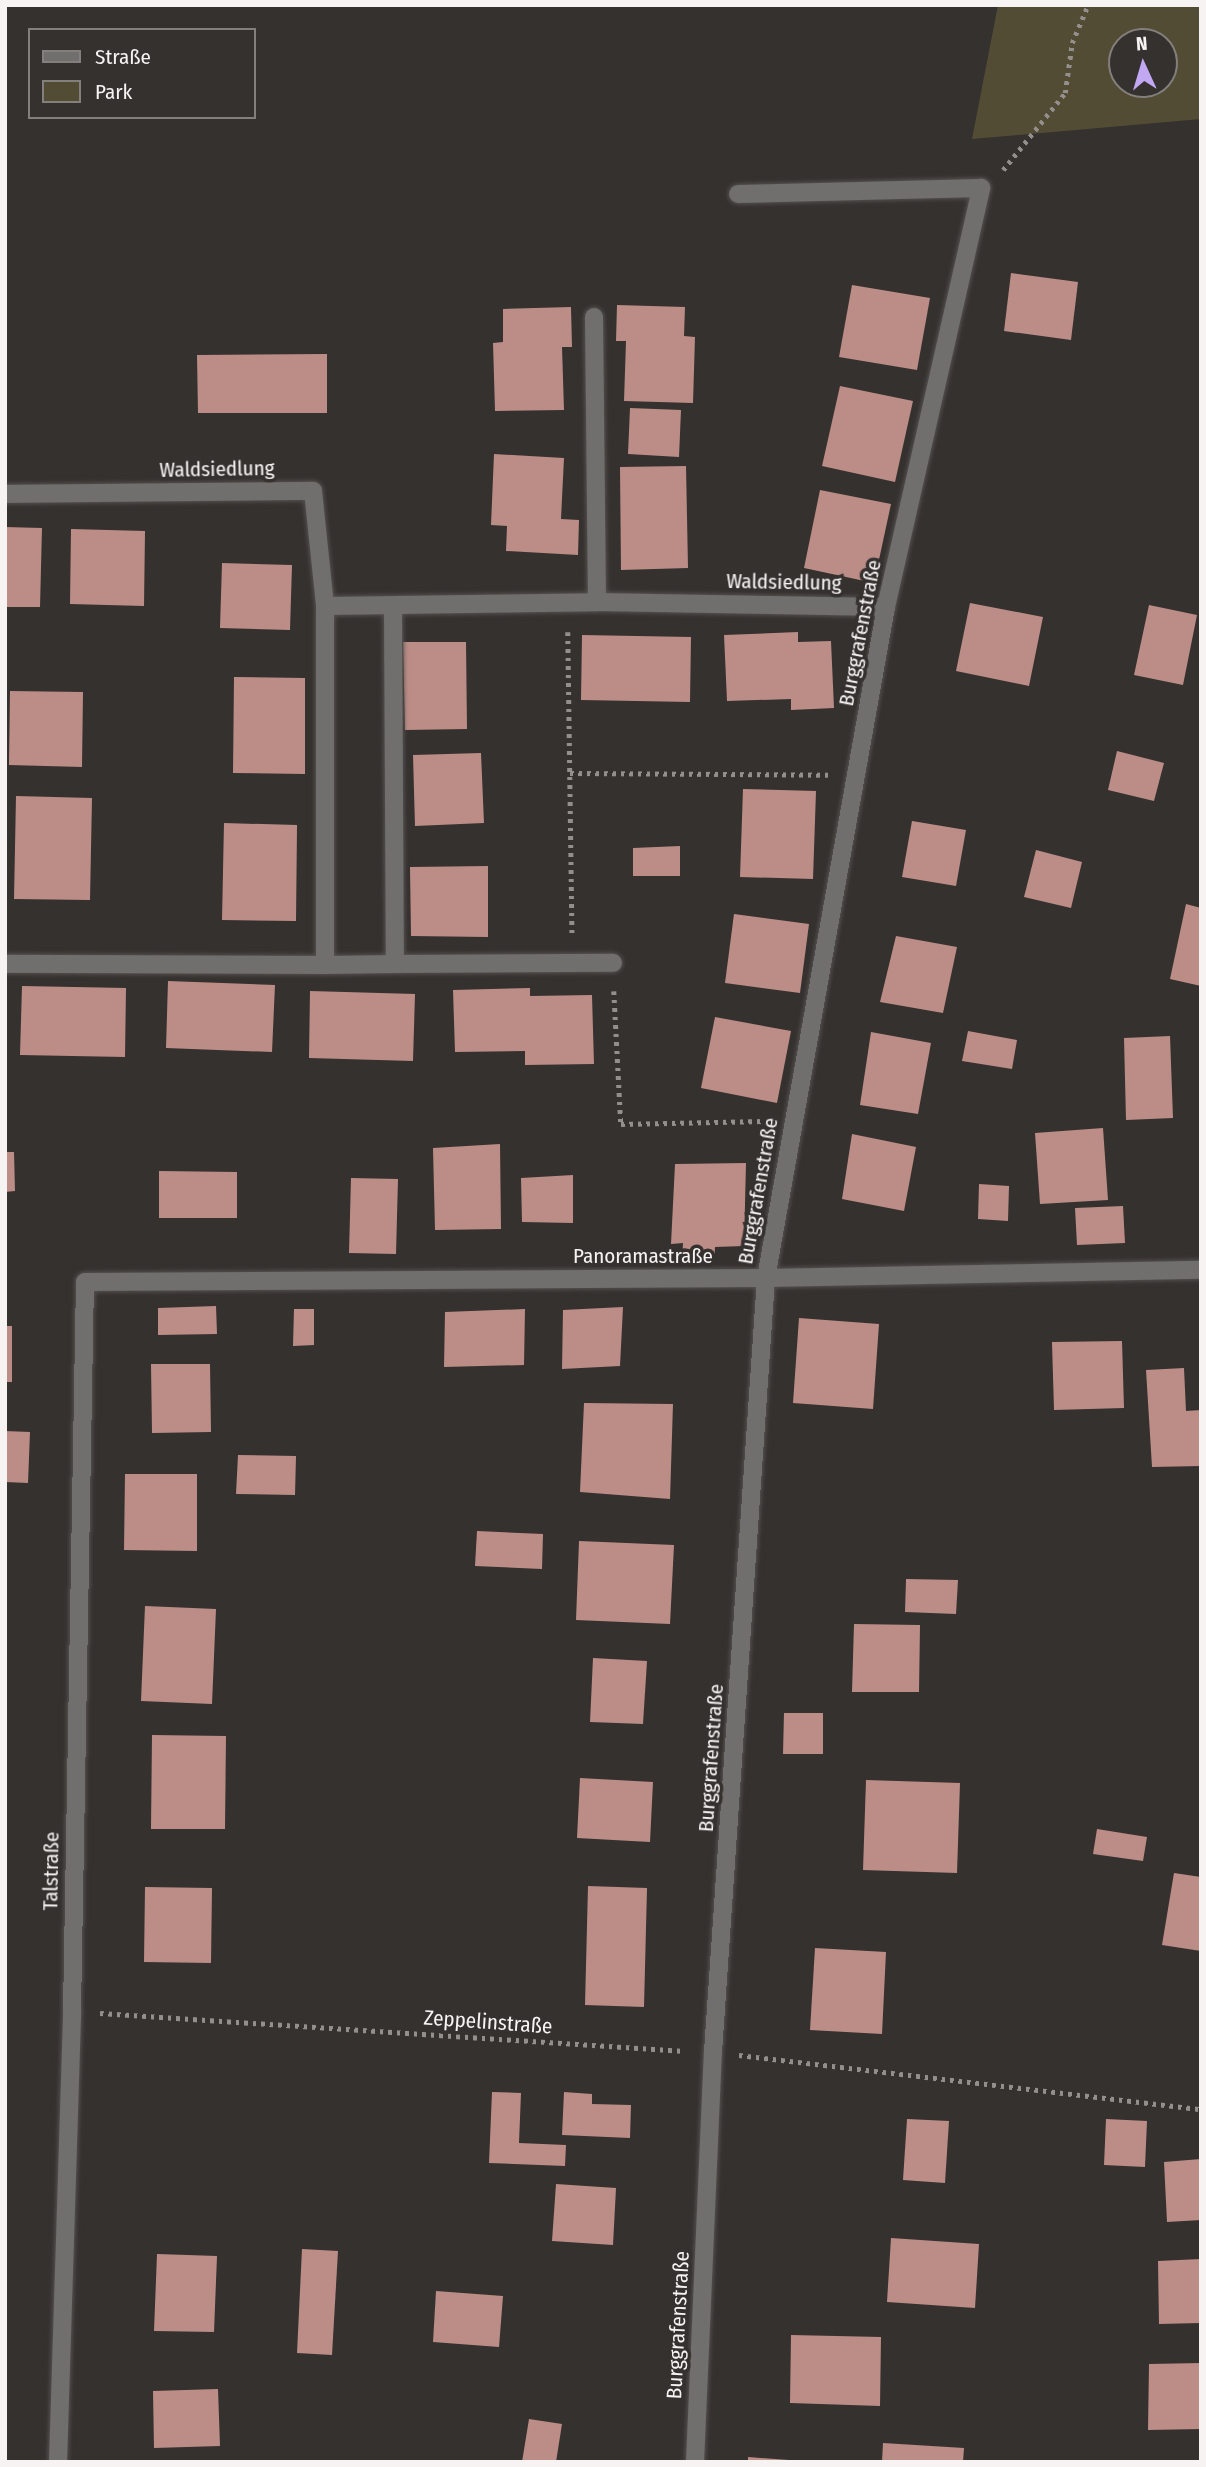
<!DOCTYPE html>
<meta charset="utf-8">
<style>
body{margin:0}
#map{position:relative;width:1206px;height:2467px;overflow:hidden;background:#35312f;font-family:"Fira Sans Condensed",sans-serif}
div>[style]{position:absolute}
[style*='--x']{left:calc(var(--x)*1px);top:calc(var(--y)*1px);width:calc(var(--w)*1px);rotate:calc(var(--a)*1deg)}
.green>*{inset:0;background:#534c35}
.building>*{inset:0;background:#bc8d87}
.path>*{height:4.5px;margin-top:-2.25px;transform-origin:0;background:repeating-linear-gradient(90deg,#928f8d 0 3.5px,transparent 0 8.5px)}
.roads{filter:drop-shadow(0 0 2px #54504e) drop-shadow(0 0 2px #54504e)}
.street>*{height:18px;margin:-9px;padding:0 9px;transform-origin:9px;border-radius:9px;background:#706f6d}
span{translate:-50% -50%;white-space:nowrap;text-align:center;line-height:1.15;-webkit-text-stroke:7px #35312f;paint-order:stroke}
.street-label{font-size:21px;color:#f6f3f2}
.frame{position:absolute;inset:0;border:7px solid #f6f3f2;pointer-events:none}
.legend{position:absolute;left:28px;top:28px;width:228px;height:91px;box-sizing:border-box;background:#35312f;border:2px solid #827f7d;margin:0;padding:9px 12px;list-style:none;font-size:21px;color:#f6f3f2}
.legend li{display:flex;align-items:center;gap:14px;height:35px}
.legend b{width:35px;border:2px solid #827f7d}
.north{position:absolute;left:1108px;top:28px;width:70px;height:70px;box-sizing:border-box;background:#35312f;border:2px solid #827f7d;border-radius:50%;rotate:356deg;font-size:19px;font-weight:700;line-height:28px;text-align:center;color:#f6f3f2}
.north::after{content:'';display:block;margin:auto;width:24px;height:32px;background:#c2a8f3;clip-path:polygon(50% 0,100% 100%,50% 72%,0 100%)}
</style>
<div id="map">
<div class="green">
<div style="clip-path:polygon(evenodd,998px 5px,1201px 5px,1201px 119px,972px 139px,998px 5px,1122px 42px,1164px 42px,1164px 84px,1122px 84px,1122px 42px)"></div>
</div>
<div class="building">
<div style="clip-path:polygon(1011px 273px,1078px 282px,1071px 340px,1004px 331px)"></div>
<div style="clip-path:polygon(852px 285px,930px 298px,917px 370px,839px 357px)"></div>
<div style="clip-path:polygon(617px 305px,685px 307px,684px 336px,695px 337px,693px 403px,624px 401px,626px 341px,616px 341px)"></div>
<div style="clip-path:polygon(571px 307px,572px 347px,562px 347px,564px 410px,495px 411px,493px 343px,503px 342px,503px 309px)"></div>
<div style="clip-path:polygon(327px 354px,327px 413px,198px 413px,197px 355px)"></div>
<div style="clip-path:polygon(840px 386px,913px 401px,895px 482px,822px 466px)"></div>
<div style="clip-path:polygon(630px 408px,681px 410px,679px 457px,628px 454px)"></div>
<div style="clip-path:polygon(494px 454px,564px 458px,561px 519px,579px 520px,578px 555px,506px 551px,507px 526px,491px 525px)"></div>
<div style="clip-path:polygon(686px 466px,688px 568px,621px 570px,620px 467px)"></div>
<div style="clip-path:polygon(820px 490px,891px 504px,874px 583px,804px 568px)"></div>
<div style="clip-path:polygon(5px 527px,42px 528px,40px 607px,5px 607px)"></div>
<div style="clip-path:polygon(71px 529px,145px 531px,144px 606px,70px 604px)"></div>
<div style="clip-path:polygon(222px 563px,292px 565px,290px 630px,220px 628px)"></div>
<div style="clip-path:polygon(970px 603px,1043px 617px,1029px 686px,956px 671px)"></div>
<div style="clip-path:polygon(1149px 605px,1197px 615px,1183px 685px,1134px 675px)"></div>
<div style="clip-path:polygon(798px 632px,798px 642px,831px 641px,834px 708px,791px 710px,791px 699px,727px 701px,724px 635px)"></div>
<div style="clip-path:polygon(582px 635px,691px 637px,690px 702px,581px 700px)"></div>
<div style="clip-path:polygon(403px 642px,466px 642px,467px 729px,405px 730px)"></div>
<div style="clip-path:polygon(234px 677px,305px 678px,305px 774px,233px 773px)"></div>
<div style="clip-path:polygon(10px 691px,83px 692px,82px 767px,9px 765px)"></div>
<div style="clip-path:polygon(1117px 751px,1164px 763px,1154px 801px,1108px 790px)"></div>
<div style="clip-path:polygon(481px 753px,484px 823px,415px 826px,413px 755px)"></div>
<div style="clip-path:polygon(743px 789px,816px 791px,813px 879px,740px 877px)"></div>
<div style="clip-path:polygon(16px 796px,92px 798px,90px 900px,14px 899px)"></div>
<div style="clip-path:polygon(912px 821px,966px 830px,956px 886px,902px 877px)"></div>
<div style="clip-path:polygon(224px 823px,297px 825px,296px 921px,222px 920px)"></div>
<div style="clip-path:polygon(680px 846px,680px 876px,633px 876px,633px 848px)"></div>
<div style="clip-path:polygon(1036px 850px,1082px 862px,1071px 908px,1024px 897px)"></div>
<div style="clip-path:polygon(488px 866px,488px 937px,411px 936px,410px 867px)"></div>
<div style="clip-path:polygon(1186px 904px,1201px 908px,1201px 986px,1170px 979px)"></div>
<div style="clip-path:polygon(734px 914px,809px 924px,800px 993px,725px 983px)"></div>
<div style="clip-path:polygon(896px 936px,957px 947px,943px 1013px,880px 1002px)"></div>
<div style="clip-path:polygon(168px 981px,275px 985px,272px 1052px,166px 1048px)"></div>
<div style="clip-path:polygon(22px 986px,126px 988px,125px 1057px,20px 1055px)"></div>
<div style="clip-path:polygon(530px 988px,530px 996px,592px 995px,594px 1064px,525px 1065px,525px 1051px,455px 1052px,453px 990px)"></div>
<div style="clip-path:polygon(310px 991px,415px 994px,413px 1061px,309px 1058px)"></div>
<div style="clip-path:polygon(715px 1017px,791px 1031px,777px 1103px,701px 1088px)"></div>
<div style="clip-path:polygon(968px 1031px,1017px 1040px,1012px 1069px,962px 1061px)"></div>
<div style="clip-path:polygon(871px 1032px,931px 1043px,918px 1114px,860px 1105px)"></div>
<div style="clip-path:polygon(1170px 1036px,1173px 1118px,1126px 1120px,1124px 1038px)"></div>
<div style="clip-path:polygon(1103px 1128px,1108px 1200px,1040px 1204px,1035px 1133px)"></div>
<div style="clip-path:polygon(852px 1134px,916px 1147px,904px 1211px,842px 1199px)"></div>
<div style="clip-path:polygon(500px 1144px,501px 1229px,435px 1230px,433px 1148px)"></div>
<div style="clip-path:polygon(5px 1152px,14px 1152px,15px 1191px,5px 1192px)"></div>
<div style="clip-path:polygon(746px 1163px,744px 1246px,715px 1247px,714px 1263px,682px 1261px,683px 1243px,671px 1244px,675px 1164px)"></div>
<div style="clip-path:polygon(159px 1171px,237px 1172px,237px 1218px,159px 1218px)"></div>
<div style="clip-path:polygon(573px 1175px,573px 1223px,522px 1222px,521px 1178px)"></div>
<div style="clip-path:polygon(351px 1178px,398px 1179px,396px 1254px,349px 1253px)"></div>
<div style="clip-path:polygon(979px 1184px,1009px 1186px,1008px 1221px,978px 1219px)"></div>
<div style="clip-path:polygon(1123px 1206px,1125px 1243px,1077px 1245px,1075px 1208px)"></div>
<div style="clip-path:polygon(216px 1306px,217px 1334px,158px 1335px,158px 1308px)"></div>
<div style="clip-path:polygon(623px 1307px,620px 1366px,562px 1369px,563px 1310px)"></div>
<div style="clip-path:polygon(294px 1309px,314px 1309px,314px 1345px,293px 1346px)"></div>
<div style="clip-path:polygon(525px 1309px,524px 1365px,444px 1367px,445px 1312px)"></div>
<div style="clip-path:polygon(799px 1318px,879px 1324px,873px 1409px,793px 1403px)"></div>
<div style="clip-path:polygon(5px 1326px,12px 1326px,12px 1382px,5px 1382px)"></div>
<div style="clip-path:polygon(1122px 1341px,1124px 1408px,1054px 1410px,1052px 1342px)"></div>
<div style="clip-path:polygon(151px 1364px,210px 1364px,211px 1432px,152px 1433px)"></div>
<div style="clip-path:polygon(1184px 1368px,1186px 1411px,1201px 1410px,1201px 1466px,1152px 1467px,1146px 1370px)"></div>
<div style="clip-path:polygon(584px 1403px,673px 1404px,670px 1499px,580px 1492px)"></div>
<div style="clip-path:polygon(5px 1431px,30px 1432px,28px 1483px,5px 1482px)"></div>
<div style="clip-path:polygon(238px 1455px,296px 1456px,295px 1495px,236px 1494px)"></div>
<div style="clip-path:polygon(125px 1474px,197px 1474px,197px 1551px,124px 1550px)"></div>
<div style="clip-path:polygon(477px 1531px,543px 1534px,542px 1569px,475px 1566px)"></div>
<div style="clip-path:polygon(579px 1541px,674px 1545px,670px 1624px,576px 1620px)"></div>
<div style="clip-path:polygon(906px 1579px,958px 1580px,956px 1614px,905px 1612px)"></div>
<div style="clip-path:polygon(145px 1606px,216px 1609px,212px 1704px,141px 1701px)"></div>
<div style="clip-path:polygon(854px 1624px,920px 1625px,919px 1692px,852px 1692px)"></div>
<div style="clip-path:polygon(593px 1658px,647px 1661px,643px 1724px,590px 1722px)"></div>
<div style="clip-path:polygon(784px 1713px,823px 1713px,823px 1754px,783px 1754px)"></div>
<div style="clip-path:polygon(152px 1735px,226px 1736px,225px 1829px,151px 1829px)"></div>
<div style="clip-path:polygon(580px 1778px,653px 1782px,650px 1842px,577px 1838px)"></div>
<div style="clip-path:polygon(866px 1780px,960px 1783px,957px 1873px,863px 1870px)"></div>
<div style="clip-path:polygon(1097px 1829px,1147px 1837px,1143px 1861px,1093px 1854px)"></div>
<div style="clip-path:polygon(1174px 1873px,1201px 1877px,1201px 1951px,1162px 1945px)"></div>
<div style="clip-path:polygon(588px 1886px,647px 1888px,644px 2007px,585px 2005px)"></div>
<div style="clip-path:polygon(145px 1887px,212px 1888px,211px 1963px,144px 1962px)"></div>
<div style="clip-path:polygon(815px 1948px,886px 1952px,882px 2034px,810px 2030px)"></div>
<div style="clip-path:polygon(492px 2092px,521px 2093px,519px 2143px,566px 2145px,565px 2166px,489px 2163px)"></div>
<div style="clip-path:polygon(564px 2092px,592px 2094px,592px 2104px,631px 2105px,630px 2138px,562px 2135px)"></div>
<div style="clip-path:polygon(907px 2119px,949px 2121px,945px 2183px,903px 2180px)"></div>
<div style="clip-path:polygon(1106px 2119px,1147px 2121px,1145px 2167px,1104px 2165px)"></div>
<div style="clip-path:polygon(1201px 2159px,1201px 2220px,1167px 2222px,1164px 2162px)"></div>
<div style="clip-path:polygon(556px 2184px,616px 2188px,613px 2245px,552px 2241px)"></div>
<div style="clip-path:polygon(891px 2238px,979px 2244px,975px 2308px,887px 2302px)"></div>
<div style="clip-path:polygon(302px 2249px,338px 2251px,332px 2355px,297px 2353px)"></div>
<div style="clip-path:polygon(157px 2254px,217px 2256px,214px 2332px,154px 2331px)"></div>
<div style="clip-path:polygon(1201px 2259px,1201px 2323px,1159px 2324px,1158px 2261px)"></div>
<div style="clip-path:polygon(436px 2291px,503px 2296px,499px 2347px,433px 2342px)"></div>
<div style="clip-path:polygon(791px 2335px,881px 2337px,880px 2406px,790px 2403px)"></div>
<div style="clip-path:polygon(1201px 2363px,1201px 2429px,1148px 2430px,1149px 2364px)"></div>
<div style="clip-path:polygon(218px 2389px,220px 2446px,154px 2448px,153px 2391px)"></div>
<div style="clip-path:polygon(529px 2419px,562px 2424px,556px 2462px,522px 2462px)"></div>
<div style="clip-path:polygon(883px 2443px,964px 2448px,963px 2462px,882px 2462px)"></div>
<div style="clip-path:polygon(748px 2457px,789px 2460px,789px 2462px,748px 2462px)"></div>
</div>
<div class="path">
<div style="--x:1003;--y:170;--w:99;--a:-51.2"></div>
<div style="--x:1065;--y:93;--w:50;--a:-82"></div>
<div style="--x:1072;--y:43;--w:41;--a:-67.2"></div>
<div style="--x:568;--y:632;--w:303;--a:89.2"></div>
<div style="--x:570;--y:773;--w:258;--a:0.4"></div>
<div style="--x:614;--y:991;--w:133;--a:87"></div>
<div style="--x:621;--y:1124;--w:144;--a:-1.2"></div>
<div style="--x:100;--y:2013;--w:586;--a:3.72"></div>
<div style="--x:739;--y:2055;--w:465;--a:6.7"></div>
</div>
<div class="roads">
<div class="street">
<div style="--x:594;--y:317;--w:285;--a:89.4"></div>
<div style="--x:5;--y:494;--w:308;--a:-0.6"></div>
<div style="--x:313;--y:491;--w:116;--a:84"></div>
<div style="--x:325;--y:606;--w:359;--a:90"></div>
<div style="--x:325;--y:965;--w:320;--a:-179.8"></div>
<div style="--x:325;--y:606;--w:272;--a:-0.8"></div>
<div style="--x:597;--y:602;--w:289;--a:1"></div>
<div style="--x:393;--y:606;--w:358;--a:89.7"></div>
<div style="--x:395;--y:964;--w:218;--a:-0.3"></div>
<div style="--x:325;--y:965;--w:70;--a:-0.8"></div>
<div style="--x:58;--y:2462;--w:451;--a:-88.2"></div>
<div style="--x:72;--y:2011;--w:729;--a:-88.98"></div>
<div style="--x:85;--y:1282;--w:681;--a:-0.34"></div>
<div style="--x:766;--y:1278;--w:435;--a:-1.1"></div>
<div style="--x:695;--y:2462;--w:410;--a:-87.5"></div>
<div style="--x:713;--y:2052;--w:776;--a:-86.08"></div>
<div style="--x:766;--y:1278;--w:682;--a:-79.86"></div>
<div style="--x:886;--y:607;--w:430;--a:-77.2"></div>
<div style="--x:981;--y:188;--w:243;--a:178.6"></div>
</div>
</div>
<div class="street-label">
<span style="left:217px;top:469px;rotate:-1deg">Waldsiedlung</span>
<span style="left:784px;top:582px;rotate:1deg">Waldsiedlung</span>
<span style="left:860px;top:633px;rotate:-79deg">Burggrafenstraße</span>
<span style="left:758px;top:1191px;rotate:-80deg">Burggrafenstraße</span>
<span style="left:643px;top:1256px">Panoramastraße</span>
<span style="left:711px;top:1758px;rotate:-86deg">Burggrafenstraße</span>
<span style="left:51px;top:1871px;rotate:-89deg">Talstraße</span>
<span style="left:488px;top:2022px;rotate:4deg">Zeppelinstraße</span>
<span style="left:678px;top:2325px;rotate:-87deg">Burggrafenstraße</span>
</div>
<div class="frame"></div>
<ul class="legend">
<li><b style="height:9px;background:#706f6d"></b>Straße</li>
<li><b style="height:19px;background:#534c35"></b>Park</li>
</ul>
<div class="north">N</div>
</div>
